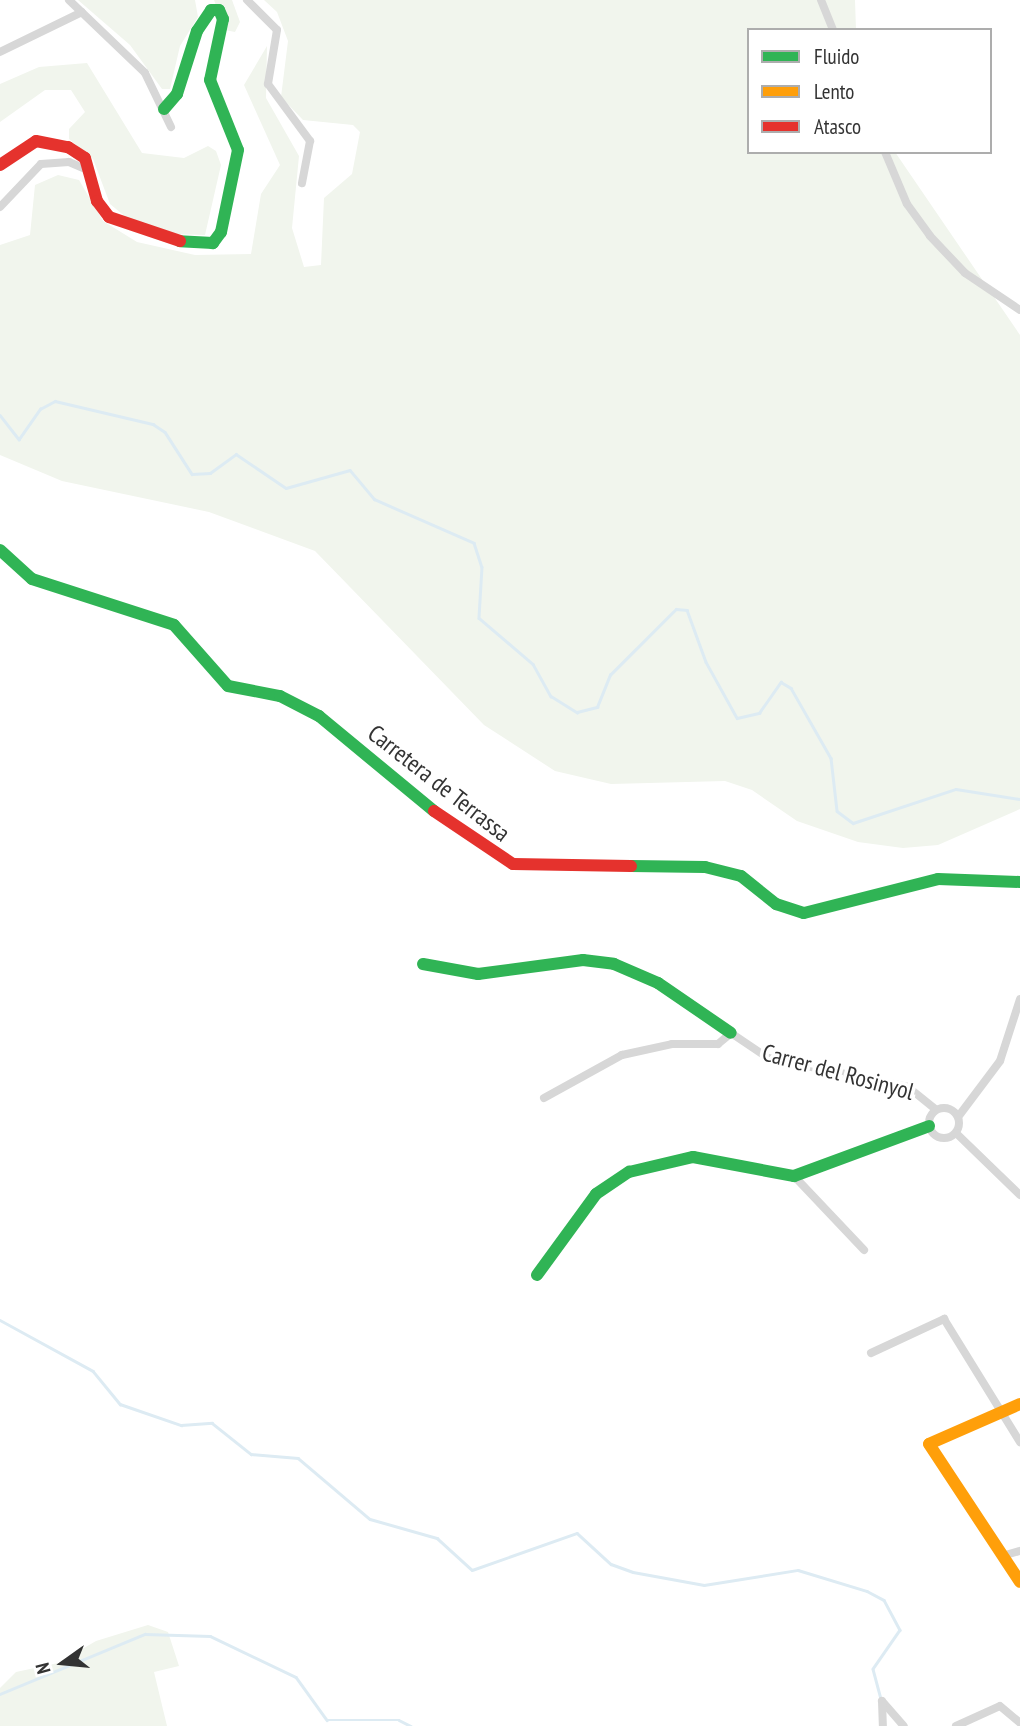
<!DOCTYPE html>
<style>
body{margin:0}
#map{position:relative;width:1020px;height:1726px;overflow:hidden;background:#fff;font-family:"PT Sans Narrow",sans-serif}
div>[style]{position:absolute}
[style*='--x']{left:calc(var(--x)*1px);top:calc(var(--y)*1px);width:calc(var(--w)*1px);rotate:calc(var(--a)*1deg)}
.green>*{inset:0;background:#f1f5ed}
.stream>*{height:2.5px;margin:-1.25px;padding:0 1.25px;transform-origin:1.25px;border-radius:1.25px;background:#ddebf3}
.street>*{height:8px;margin:-4px;padding:0 4px;transform-origin:4px;border-radius:4px;background:#d7d7d7}
.street>.ring{margin:-4px;padding:0;box-sizing:content-box;background:none;border:8px solid #d7d7d7;border-radius:50%}
.fast>*{height:12px;margin:-6px;padding:0 6px;transform-origin:6px;border-radius:6px;background:#30b455}
.slow>*{height:12px;margin:-6px;padding:0 6px;transform-origin:6px;border-radius:6px;background:#ff9f0a}
.jam>*{height:12px;margin:-6px;padding:0 6px;transform-origin:6px;border-radius:6px;background:#e5322d}
span{translate:-50% -50%;white-space:nowrap;text-align:center;line-height:1.15;-webkit-text-stroke:7px #fff;paint-order:stroke}
.street-label{font-size:24px;color:#333}
.legend{position:absolute;left:747px;top:28px;width:245px;height:126px;box-sizing:border-box;background:#fff;border:2px solid #adadad;margin:0;padding:9px 12px;list-style:none;font-size:21px;color:#333}
.legend li{display:flex;align-items:center;gap:14px;height:35px}
.legend b{width:35px;border:2px solid #adadad}
.north{position:absolute;left:28px;top:1628px;width:70px;height:70px;-webkit-text-stroke:5px #fff;paint-order:stroke;rotate:255deg;font-size:19px;font-weight:700;line-height:28px;text-align:center;color:#333}
.north::after{content:'';display:block;margin:auto;width:24px;height:32px;background:#333;clip-path:polygon(50% 0,100% 100%,50% 72%,0 100%)}
</style>
<div id="map">
<div class="green">
<div style="clip-path:polygon(78px 0,195px 0,198px 17px,180px 46px,170px 89px,162px 89px,130px 45px)"></div>
<div style="clip-path:polygon(214px 0,232px 0,240px 22px,235px 32px,225px 30px)"></div>
<div style="clip-path:polygon(264px 0,855px 0,856px 30px,749px 30px,749px 152px,895px 152px,1020px 335px,1020px 809px,938px 845px,903px 848px,858px 842px,797px 821px,752px 790px,725px 781px,611px 784px,555px 771px,484px 725px,315px 551px,209px 512px,62px 481px,0 455px,0 245px,30px 235px,35px 185px,58px 175px,79px 180px,103px 221px,137px 242px,195px 255px,251px 254px,261px 194px,280px 165px,244px 85px,267px 46px,266px 98px,299px 156px,292px 228px,304px 267px,321px 265px,324px 198px,352px 174px,360px 132px,353px 125px,303px 120px,281px 97px,288px 41px,277px 12px)"></div>
<div style="clip-path:polygon(87px 63px,142px 153px,184px 158px,208px 146px,216px 151px,221px 165px,205px 235px,168px 234px,127px 218px,110px 204px,93px 159px,69px 139px,69px 129px,85px 112px,71px 90px,45px 90px,0 122px,0 84px,39px 67px)"></div>
<div style="clip-path:polygon(148px 1625px,168px 1632px,179px 1666px,154px 1672px,167px 1726px,0 1726px,0 1688px,16px 1672px,58px 1663px,96px 1641px)"></div>
</div>
<div class="stream">
<div style="--x:0;--y:415;--w:31;--a:52"></div>
<div style="--x:19;--y:439;--w:37;--a:-55"></div>
<div style="--x:40;--y:409;--w:17;--a:-28"></div>
<div style="--x:55;--y:401;--w:101;--a:13.2"></div>
<div style="--x:153;--y:424;--w:14;--a:34"></div>
<div style="--x:165;--y:432;--w:50;--a:57.3"></div>
<div style="--x:192;--y:474;--w:18;--a:-3"></div>
<div style="--x:210;--y:473;--w:32;--a:-36"></div>
<div style="--x:236;--y:454;--w:60;--a:34.2"></div>
<div style="--x:286;--y:488;--w:66;--a:-15.7"></div>
<div style="--x:350;--y:470;--w:38;--a:50"></div>
<div style="--x:374;--y:499;--w:109;--a:23.7"></div>
<div style="--x:474;--y:543;--w:25;--a:72"></div>
<div style="--x:482;--y:567;--w:51;--a:93.4"></div>
<div style="--x:479;--y:618;--w:71;--a:40.4"></div>
<div style="--x:533;--y:664;--w:37;--a:61"></div>
<div style="--x:551;--y:696;--w:31;--a:32"></div>
<div style="--x:577;--y:712;--w:21;--a:-14"></div>
<div style="--x:597;--y:707;--w:35;--a:-68"></div>
<div style="--x:610;--y:675;--w:93;--a:-45"></div>
<div style="--x:676;--y:609;--w:11;--a:5"></div>
<div style="--x:687;--y:610;--w:55;--a:69.9"></div>
<div style="--x:706;--y:662;--w:64;--a:61"></div>
<div style="--x:737;--y:718;--w:23;--a:-13"></div>
<div style="--x:759;--y:713;--w:38;--a:-55"></div>
<div style="--x:781;--y:682;--w:12;--a:31"></div>
<div style="--x:791;--y:688;--w:81;--a:60.3"></div>
<div style="--x:831;--y:758;--w:53;--a:83.5"></div>
<div style="--x:837;--y:811;--w:20;--a:37"></div>
<div style="--x:853;--y:823;--w:108;--a:-18.3"></div>
<div style="--x:956;--y:789;--w:65;--a:8.9"></div>
<div style="--x:0;--y:1320;--w:106;--a:28.7"></div>
<div style="--x:93;--y:1371;--w:43;--a:50.7"></div>
<div style="--x:120;--y:1404;--w:65;--a:19"></div>
<div style="--x:181;--y:1425;--w:31;--a:-4"></div>
<div style="--x:212;--y:1423;--w:50;--a:38.5"></div>
<div style="--x:251;--y:1454;--w:47;--a:4.9"></div>
<div style="--x:298;--y:1458;--w:94;--a:40.3"></div>
<div style="--x:370;--y:1519;--w:70;--a:15.8"></div>
<div style="--x:437;--y:1538;--w:47;--a:42.4"></div>
<div style="--x:472;--y:1570;--w:111;--a:-19.4"></div>
<div style="--x:577;--y:1533;--w:46;--a:42.4"></div>
<div style="--x:611;--y:1564;--w:23;--a:20"></div>
<div style="--x:633;--y:1572;--w:72;--a:10.4"></div>
<div style="--x:704;--y:1585;--w:95;--a:-9.1"></div>
<div style="--x:798;--y:1570;--w:72;--a:16.9"></div>
<div style="--x:867;--y:1591;--w:19;--a:28"></div>
<div style="--x:884;--y:1600;--w:34;--a:62"></div>
<div style="--x:900;--y:1630;--w:47;--a:124.7"></div>
<div style="--x:873;--y:1669;--w:30;--a:75"></div>
<div style="--x:0;--y:1694;--w:157;--a:-22.5"></div>
<div style="--x:145;--y:1634;--w:65;--a:1.8"></div>
<div style="--x:210;--y:1636;--w:95;--a:25.5"></div>
<div style="--x:296;--y:1677;--w:53;--a:54.2"></div>
<div style="--x:327;--y:1720;--w:72;--a:0"></div>
<div style="--x:399;--y:1720;--w:13;--a:27"></div>
</div>
<div class="street">
<div style="--x:69;--y:0;--w:105;--a:43.8"></div>
<div style="--x:145;--y:73;--w:60;--a:64.3"></div>
<div style="--x:247;--y:0;--w:42;--a:45"></div>
<div style="--x:277;--y:30;--w:55;--a:99.5"></div>
<div style="--x:268;--y:84;--w:71;--a:53.6"></div>
<div style="--x:310;--y:141;--w:43;--a:100.8"></div>
<div style="--x:821;--y:0;--w:32;--a:68"></div>
<div style="--x:0;--y:52;--w:91;--a:-26"></div>
<div style="--x:885;--y:152;--w:56;--a:67.1"></div>
<div style="--x:907;--y:204;--w:39;--a:54"></div>
<div style="--x:930;--y:236;--w:51;--a:46.6"></div>
<div style="--x:965;--y:273;--w:66;--a:33.9"></div>
<div style="--x:0;--y:207;--w:59;--a:-46.4"></div>
<div style="--x:41;--y:164;--w:28;--a:-4"></div>
<div style="--x:69;--y:162;--w:21;--a:23"></div>
<div style="--x:544;--y:1098;--w:89;--a:-28.9"></div>
<div style="--x:622;--y:1055;--w:51;--a:-12.4"></div>
<div style="--x:672;--y:1044;--w:46;--a:0"></div>
<div style="--x:718;--y:1044;--w:17;--a:-40"></div>
<div style="--x:731;--y:1033;--w:45;--a:34"></div>
<div style="--x:768;--y:1058;--w:143;--a:11.7"></div>
<div style="--x:908;--y:1087;--w:36;--a:39"></div>
<div class="ring" style="left:929px;top:1108px;width:22px;height:22px"></div>
<div style="--x:958;--y:1117;--w:70;--a:-53.1"></div>
<div style="--x:1000;--y:1061;--w:65;--a:-72.1"></div>
<div style="--x:956;--y:1133;--w:89;--a:44.1"></div>
<div style="--x:794;--y:1176;--w:102;--a:46.6"></div>
<div style="--x:871;--y:1353;--w:81;--a:-25"></div>
<div style="--x:944;--y:1319;--w:145;--a:58.3"></div>
<div style="--x:1002;--y:1556;--w:19;--a:-16"></div>
<div style="--x:882;--y:1701;--w:33;--a:49"></div>
<div style="--x:882;--y:1701;--w:25;--a:88"></div>
<div style="--x:956;--y:1726;--w:48;--a:-24.4"></div>
<div style="--x:1000;--y:1706;--w:26;--a:40"></div>
</div>
<div class="fast">
<div style="--x:164;--y:109;--w:20;--a:-49"></div>
<div style="--x:177;--y:94;--w:66;--a:-72.4"></div>
<div style="--x:197;--y:31;--w:25;--a:-56"></div>
<div style="--x:211;--y:10;--w:8;--a:0"></div>
<div style="--x:219;--y:10;--w:10;--a:66"></div>
<div style="--x:223;--y:19;--w:62;--a:102"></div>
<div style="--x:210;--y:80;--w:75;--a:68.2"></div>
<div style="--x:238;--y:150;--w:84;--a:101.7"></div>
<div style="--x:221;--y:232;--w:14;--a:126"></div>
<div style="--x:213;--y:243;--w:33;--a:-177"></div>
<div style="--x:0;--y:550;--w:43;--a:42.2"></div>
<div style="--x:32;--y:579;--w:149;--a:17.9"></div>
<div style="--x:174;--y:625;--w:81;--a:48.5"></div>
<div style="--x:228;--y:686;--w:53;--a:10.9"></div>
<div style="--x:280;--y:696;--w:44;--a:27.1"></div>
<div style="--x:319;--y:716;--w:149;--a:39.6"></div>
<div style="--x:631;--y:866;--w:74;--a:0.8"></div>
<div style="--x:705;--y:867;--w:37;--a:14"></div>
<div style="--x:741;--y:876;--w:45;--a:38.7"></div>
<div style="--x:776;--y:904;--w:29;--a:18"></div>
<div style="--x:804;--y:913;--w:138;--a:-14.2"></div>
<div style="--x:938;--y:879;--w:82;--a:2.1"></div>
<div style="--x:423;--y:964;--w:56;--a:10.3"></div>
<div style="--x:478;--y:974;--w:106;--a:-7.6"></div>
<div style="--x:583;--y:960;--w:31;--a:7"></div>
<div style="--x:614;--y:964;--w:48;--a:23.4"></div>
<div style="--x:658;--y:983;--w:88;--a:34.4"></div>
<div style="--x:537;--y:1275;--w:100;--a:-53.9"></div>
<div style="--x:596;--y:1194;--w:40;--a:-34"></div>
<div style="--x:629;--y:1172;--w:66;--a:-13.2"></div>
<div style="--x:693;--y:1157;--w:103;--a:10.7"></div>
<div style="--x:794;--y:1176;--w:144;--a:-20.3"></div>
</div>
<div class="slow">
<div style="--x:1020;--y:1404;--w:99;--a:156.3"></div>
<div style="--x:929;--y:1444;--w:165;--a:56.6"></div>
</div>
<div class="jam">
<div style="--x:0;--y:165;--w:43;--a:-33.7"></div>
<div style="--x:36;--y:141;--w:33;--a:11"></div>
<div style="--x:68;--y:147;--w:20;--a:33"></div>
<div style="--x:85;--y:158;--w:45;--a:74.4"></div>
<div style="--x:97;--y:201;--w:20;--a:53"></div>
<div style="--x:109;--y:217;--w:75;--a:18.7"></div>
<div style="--x:434;--y:811;--w:95;--a:33.9"></div>
<div style="--x:513;--y:864;--w:118;--a:1"></div>
</div>
<div class="street-label">
<span style="left:439px;top:783px;rotate:38deg">Carretera de Terrassa</span>
<span style="left:838px;top:1072px;rotate:15deg">Carrer del Rosinyol</span>
</div>
<ul class="legend">
<li><b style="height:9px;background:#30b455"></b>Fluido</li>
<li><b style="height:9px;background:#ff9f0a"></b>Lento</li>
<li><b style="height:9px;background:#e5322d"></b>Atasco</li>
</ul>
<div class="north">N</div>
</div>
